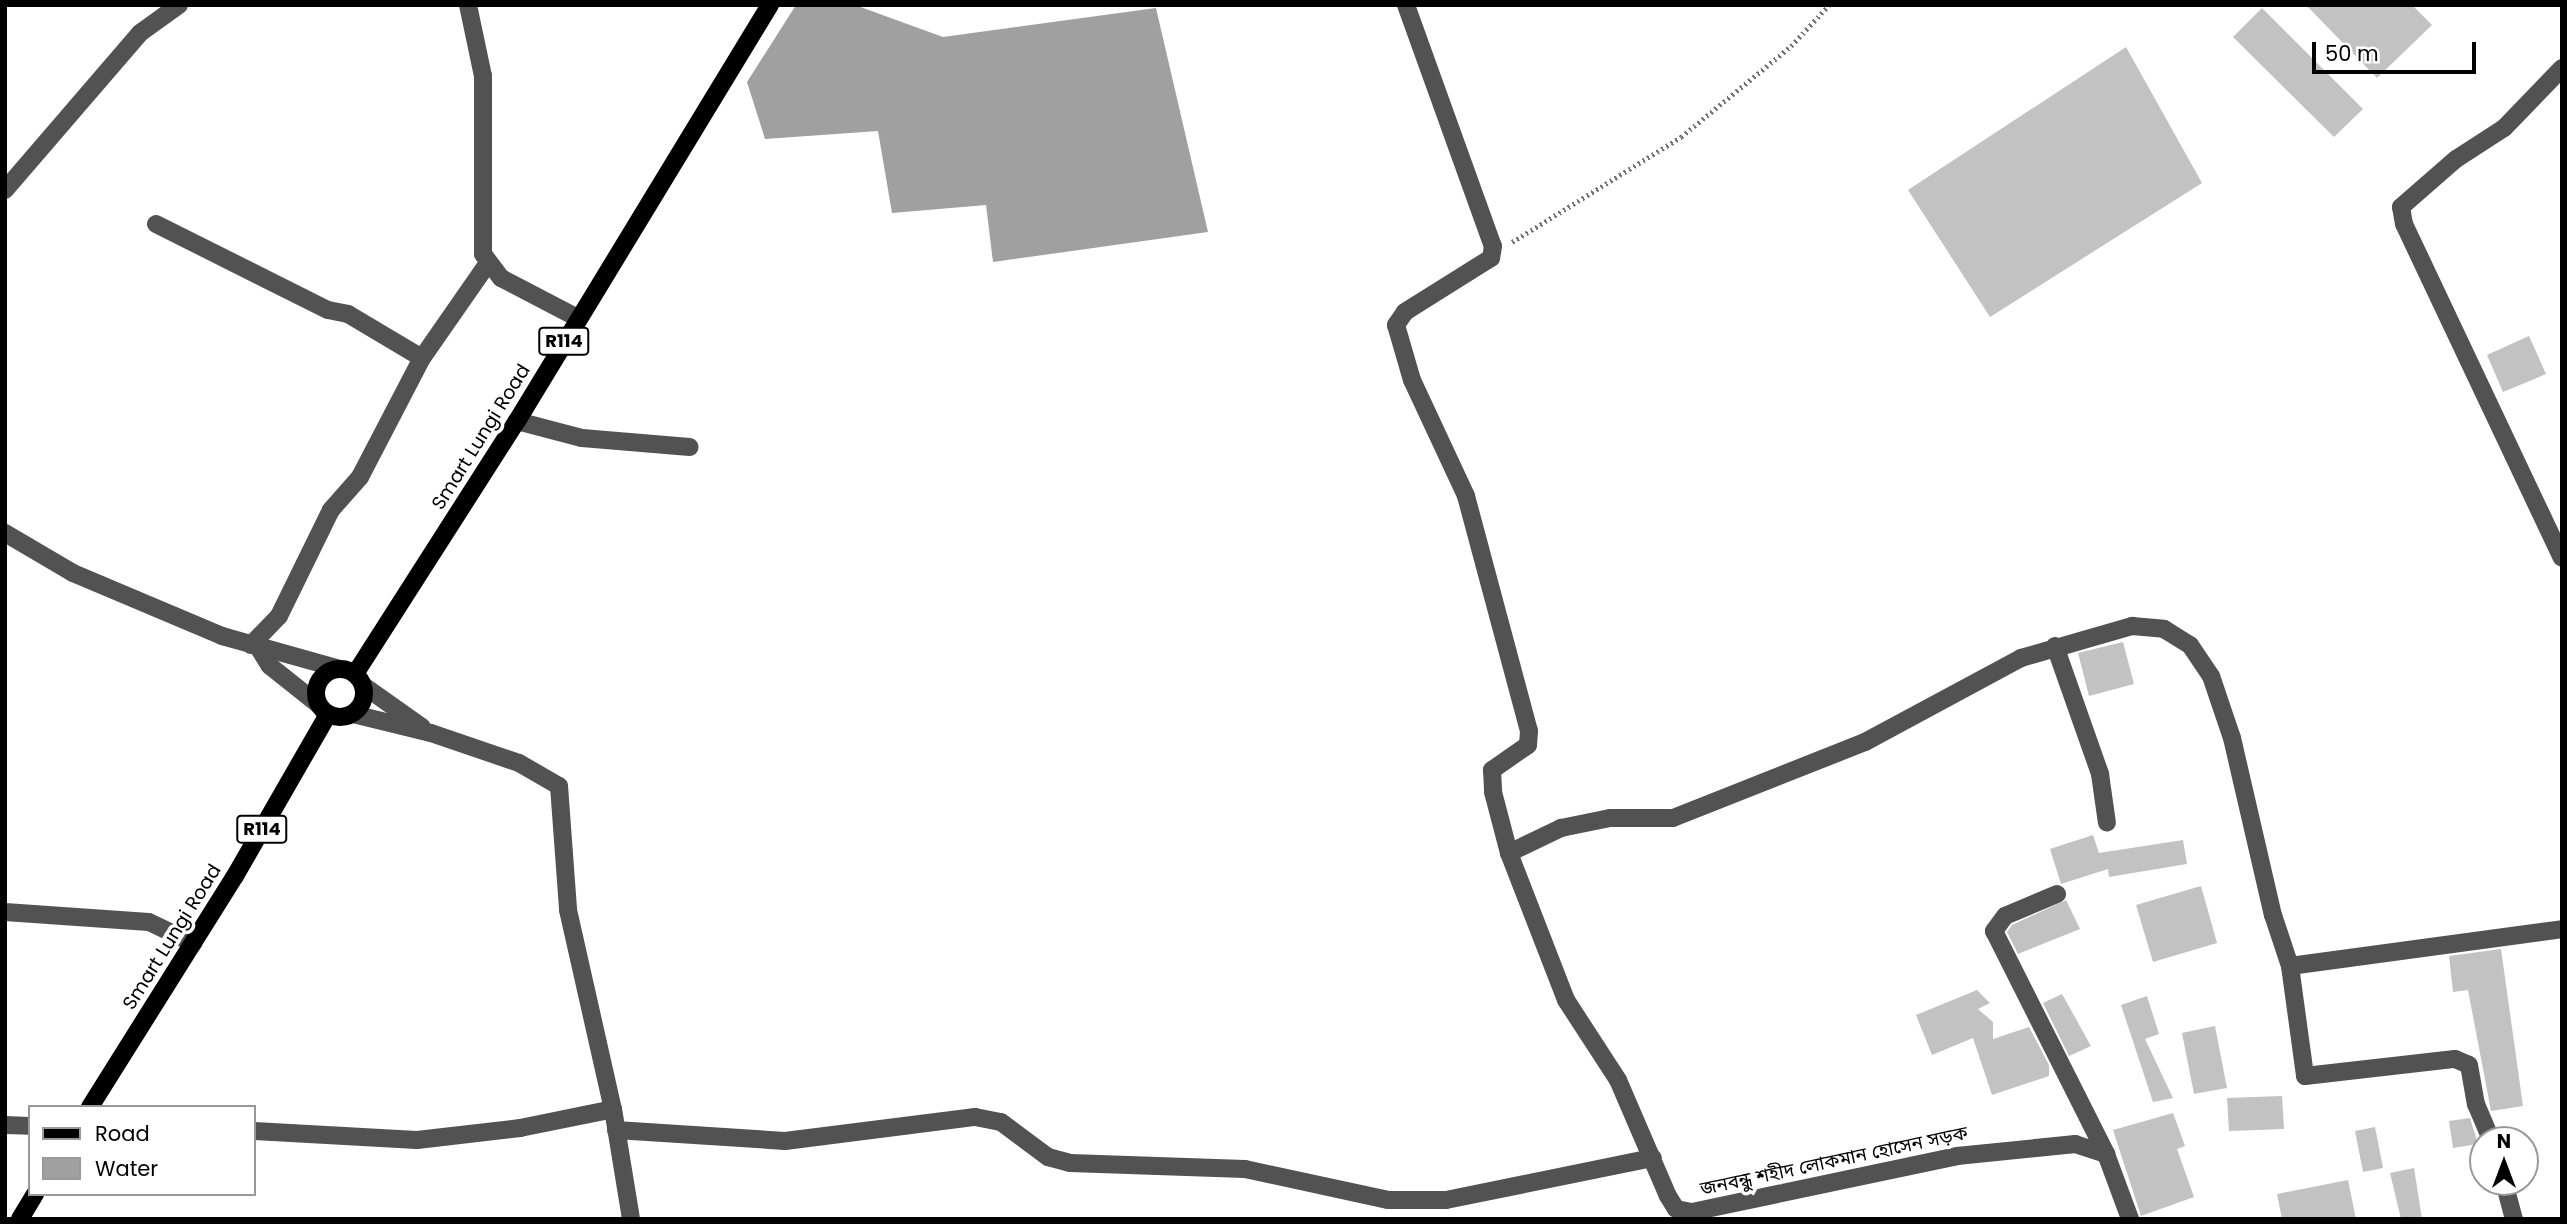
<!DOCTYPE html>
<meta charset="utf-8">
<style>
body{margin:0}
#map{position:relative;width:2567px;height:1224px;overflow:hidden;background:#fff;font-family:Poppins,"Noto Sans Bengali",sans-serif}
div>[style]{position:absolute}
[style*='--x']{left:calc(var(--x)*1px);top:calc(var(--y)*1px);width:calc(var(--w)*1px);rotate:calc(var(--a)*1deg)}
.water>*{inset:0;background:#a0a0a0}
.building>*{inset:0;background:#c2c2c2}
.path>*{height:4.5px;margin-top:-2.25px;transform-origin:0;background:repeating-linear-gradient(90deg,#747474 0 2px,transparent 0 5.5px)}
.minor>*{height:18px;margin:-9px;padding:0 9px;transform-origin:9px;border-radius:9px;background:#525252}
.major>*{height:18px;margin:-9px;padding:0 9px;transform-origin:9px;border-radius:9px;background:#000}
.major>.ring{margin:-9px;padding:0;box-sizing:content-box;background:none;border:18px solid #000;border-radius:50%}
span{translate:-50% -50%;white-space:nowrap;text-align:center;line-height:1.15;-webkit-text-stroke:7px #fff;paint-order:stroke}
.shield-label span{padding:2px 5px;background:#fff;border:2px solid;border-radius:5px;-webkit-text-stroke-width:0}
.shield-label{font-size:18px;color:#000;font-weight:700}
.street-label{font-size:19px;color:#000}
.frame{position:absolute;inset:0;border:7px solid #000;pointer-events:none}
.legend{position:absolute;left:28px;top:1105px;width:228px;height:91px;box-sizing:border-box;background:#fff;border:2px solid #999;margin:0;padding:9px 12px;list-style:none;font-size:21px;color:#000}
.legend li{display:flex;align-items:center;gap:14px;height:35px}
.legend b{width:35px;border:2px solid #999}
.north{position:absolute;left:2469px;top:1126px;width:70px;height:70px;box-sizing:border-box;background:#fff;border:2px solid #999;border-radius:50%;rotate:0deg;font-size:19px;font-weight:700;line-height:28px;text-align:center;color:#000}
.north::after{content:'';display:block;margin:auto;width:24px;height:32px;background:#000;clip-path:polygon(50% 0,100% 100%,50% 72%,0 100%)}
.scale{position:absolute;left:2312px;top:42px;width:164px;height:32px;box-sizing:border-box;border:4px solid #000;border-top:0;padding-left:9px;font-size:21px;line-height:24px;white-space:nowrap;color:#000;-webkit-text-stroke:5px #fff;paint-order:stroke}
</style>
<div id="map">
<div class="water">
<div style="clip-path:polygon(796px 5px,855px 5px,943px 37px,1156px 8px,1208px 232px,993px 262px,986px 205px,892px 213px,878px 131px,765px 139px,747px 82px)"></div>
</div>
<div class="building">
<div style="clip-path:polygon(2306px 5px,2412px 5px,2432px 25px,2377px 78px)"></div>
<div style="clip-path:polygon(2262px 8px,2363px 109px,2334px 137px,2233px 37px)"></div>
<div style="clip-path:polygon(2126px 47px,2202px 183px,1990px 317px,1908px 190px)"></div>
<div style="clip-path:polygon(2529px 336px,2546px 374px,2503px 392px,2487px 355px)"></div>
<div style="clip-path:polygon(2123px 642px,2134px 684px,2089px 696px,2078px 653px)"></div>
<div style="clip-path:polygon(2093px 835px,2099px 853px,2183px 840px,2187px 864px,2109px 877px,2108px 869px,2061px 884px,2050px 849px)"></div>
<div style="clip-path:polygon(2201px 886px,2217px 943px,2153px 962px,2136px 905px)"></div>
<div style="clip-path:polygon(2066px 900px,2080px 929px,2018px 954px,2007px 932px,2012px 925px)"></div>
<div style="clip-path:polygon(2501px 949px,2523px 1106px,2491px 1111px,2468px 990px,2453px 992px,2449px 956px)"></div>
<div style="clip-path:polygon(1977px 990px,1990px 1003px,1978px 1009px,1993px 1022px,1993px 1039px,2029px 1027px,2049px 1065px,2049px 1076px,1992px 1095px,1973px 1038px,1932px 1055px,1916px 1015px)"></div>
<div style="clip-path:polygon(2062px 994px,2091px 1046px,2069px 1056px,2043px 1003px)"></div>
<div style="clip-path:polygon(2147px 996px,2159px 1034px,2145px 1039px,2173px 1098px,2153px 1102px,2121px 1005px)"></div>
<div style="clip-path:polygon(2215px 1026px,2227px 1088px,2194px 1094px,2182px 1033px)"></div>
<div style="clip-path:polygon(2282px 1096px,2284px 1129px,2229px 1131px,2227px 1098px)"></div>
<div style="clip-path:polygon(2173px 1113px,2185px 1146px,2177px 1149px,2194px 1197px,2141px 1216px,2113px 1130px)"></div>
<div style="clip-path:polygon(2470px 1118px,2478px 1144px,2453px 1148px,2449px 1121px)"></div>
<div style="clip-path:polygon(2375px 1127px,2383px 1168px,2363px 1172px,2355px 1131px)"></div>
<div style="clip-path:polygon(2414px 1168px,2422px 1219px,2401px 1219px,2390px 1173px)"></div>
<div style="clip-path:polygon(2348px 1180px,2356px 1219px,2282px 1219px,2277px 1194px)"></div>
</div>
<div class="path">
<div style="--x:1512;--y:242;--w:199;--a:-31.9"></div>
<div style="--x:1681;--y:137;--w:143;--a:-39.6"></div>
<div style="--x:1791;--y:46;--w:56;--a:-47.2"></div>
</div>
<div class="minor">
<div style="--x:468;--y:5;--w:73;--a:78.1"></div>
<div style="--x:483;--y:76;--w:178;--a:90"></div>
<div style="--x:483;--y:254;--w:30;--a:53"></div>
<div style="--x:501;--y:278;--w:87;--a:27.5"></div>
<div style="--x:1406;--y:5;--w:256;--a:70.2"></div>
<div style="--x:1493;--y:246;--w:12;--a:99"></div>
<div style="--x:1491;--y:258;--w:102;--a:147.9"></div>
<div style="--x:1405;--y:312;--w:16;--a:125"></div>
<div style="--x:1396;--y:325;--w:57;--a:73.8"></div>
<div style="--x:1412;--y:380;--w:128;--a:65"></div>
<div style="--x:1466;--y:496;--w:243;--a:75"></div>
<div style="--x:1529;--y:731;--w:14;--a:94"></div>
<div style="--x:1528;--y:745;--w:44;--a:145.2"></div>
<div style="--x:1492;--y:770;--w:22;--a:87"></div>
<div style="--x:1493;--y:792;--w:63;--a:75.3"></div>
<div style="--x:1509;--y:853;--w:158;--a:68.8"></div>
<div style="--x:1566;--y:1000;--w:95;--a:57"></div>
<div style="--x:1618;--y:1080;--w:126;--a:66.7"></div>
<div style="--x:1668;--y:1196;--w:15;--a:58"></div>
<div style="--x:1676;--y:1209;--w:16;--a:11"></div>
<div style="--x:1692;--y:1212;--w:271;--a:-11.9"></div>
<div style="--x:1957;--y:1156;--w:119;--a:-5.8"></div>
<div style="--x:2075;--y:1144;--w:33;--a:18"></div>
<div style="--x:2106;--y:1154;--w:69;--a:69.7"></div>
<div style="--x:2562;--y:68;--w:83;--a:134"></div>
<div style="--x:2504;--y:128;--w:57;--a:147.1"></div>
<div style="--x:2456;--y:159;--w:73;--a:138.9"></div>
<div style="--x:2401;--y:207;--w:17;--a:80"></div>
<div style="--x:2404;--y:224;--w:369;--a:64.7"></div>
<div style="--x:5;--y:190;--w:207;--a:-49.3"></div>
<div style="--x:140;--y:33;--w:48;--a:-35.7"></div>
<div style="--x:156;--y:224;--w:192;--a:26.6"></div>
<div style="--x:328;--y:310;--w:20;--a:11"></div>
<div style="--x:348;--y:314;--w:86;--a:30.7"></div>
<div style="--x:517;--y:421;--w:67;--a:14.7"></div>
<div style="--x:582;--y:438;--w:108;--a:4.8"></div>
<div style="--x:5;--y:533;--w:79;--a:30.5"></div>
<div style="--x:73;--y:573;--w:162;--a:22.9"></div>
<div style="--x:222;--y:636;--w:123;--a:15.6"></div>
<div style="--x:251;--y:645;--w:40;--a:-46"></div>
<div style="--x:279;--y:616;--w:118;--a:-63.9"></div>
<div style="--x:331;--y:510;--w:44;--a:-48.7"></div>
<div style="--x:360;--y:477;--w:134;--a:-62.5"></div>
<div style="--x:422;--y:358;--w:116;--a:-55.2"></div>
<div style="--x:2055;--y:646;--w:136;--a:70.6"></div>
<div style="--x:2100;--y:774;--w:49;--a:81.9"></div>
<div style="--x:258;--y:647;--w:22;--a:58"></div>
<div style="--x:270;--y:666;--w:63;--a:38.5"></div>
<div style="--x:364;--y:686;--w:71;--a:35.3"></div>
<div style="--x:353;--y:714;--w:80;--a:13.7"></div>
<div style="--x:431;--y:733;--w:93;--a:18.8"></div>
<div style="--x:519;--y:763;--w:46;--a:29.9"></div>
<div style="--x:559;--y:786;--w:124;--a:85.8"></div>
<div style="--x:568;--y:910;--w:204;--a:77.3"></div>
<div style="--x:613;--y:1109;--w:111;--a:80.7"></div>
<div style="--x:1509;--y:853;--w:58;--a:-25.7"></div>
<div style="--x:1561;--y:828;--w:50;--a:-11.5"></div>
<div style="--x:1610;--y:818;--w:63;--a:0"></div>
<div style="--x:1673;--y:818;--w:206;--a:-21.6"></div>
<div style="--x:1865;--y:742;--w:177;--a:-28.3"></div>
<div style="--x:2021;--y:658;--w:116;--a:-16.1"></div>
<div style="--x:2132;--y:626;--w:32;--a:5"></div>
<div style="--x:2164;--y:629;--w:31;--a:32"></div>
<div style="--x:2190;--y:645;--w:37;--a:56"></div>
<div style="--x:2211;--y:676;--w:65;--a:71.3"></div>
<div style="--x:2232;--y:738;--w:182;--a:77"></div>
<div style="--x:2273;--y:915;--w:54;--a:71.6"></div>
<div style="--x:2290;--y:966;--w:111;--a:82.2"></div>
<div style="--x:2305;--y:1076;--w:151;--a:-6.5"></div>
<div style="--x:2455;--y:1059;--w:15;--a:23"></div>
<div style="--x:2469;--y:1065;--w:40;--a:80"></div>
<div style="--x:2476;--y:1104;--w:39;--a:67"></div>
<div style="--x:2057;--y:894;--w:56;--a:157.1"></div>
<div style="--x:2005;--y:916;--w:19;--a:126"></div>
<div style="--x:1994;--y:931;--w:250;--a:63.3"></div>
<div style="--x:5;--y:912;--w:144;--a:4"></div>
<div style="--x:149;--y:922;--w:49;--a:25.5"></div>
<div style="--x:2290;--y:966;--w:275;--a:-7.7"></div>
<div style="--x:5;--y:1125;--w:25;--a:2"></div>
<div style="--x:616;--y:1130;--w:169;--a:3.7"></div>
<div style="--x:785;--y:1141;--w:192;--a:-7.2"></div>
<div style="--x:975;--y:1117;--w:26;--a:11"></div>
<div style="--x:1001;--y:1122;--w:59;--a:36.7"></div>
<div style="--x:1048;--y:1157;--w:23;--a:15"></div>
<div style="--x:1070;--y:1163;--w:175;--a:2"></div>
<div style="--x:1245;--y:1169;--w:146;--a:12.2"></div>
<div style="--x:1388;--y:1200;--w:58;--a:0"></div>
<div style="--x:1446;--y:1200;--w:211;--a:-11.5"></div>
<div style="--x:254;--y:1131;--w:163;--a:3.2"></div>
<div style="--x:417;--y:1140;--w:104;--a:-6.6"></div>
<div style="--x:520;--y:1128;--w:95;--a:-11.5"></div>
<div style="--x:2504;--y:1182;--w:38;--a:75"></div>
</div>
<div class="major">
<div class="ring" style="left:316px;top:669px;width:30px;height:30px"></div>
<div style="--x:355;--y:674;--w:300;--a:-57.4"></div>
<div style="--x:517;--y:421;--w:487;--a:-58.7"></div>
<div style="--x:90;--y:1107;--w:273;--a:-57.9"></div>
<div style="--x:235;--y:876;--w:187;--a:-60.1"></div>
<div style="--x:20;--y:1219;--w:29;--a:-59"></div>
</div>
<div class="shield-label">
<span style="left:564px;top:341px">R114</span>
<span style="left:262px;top:829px">R114</span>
</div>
<div class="street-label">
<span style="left:481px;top:437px;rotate:-58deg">Smart Lungi Road</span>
<span style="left:172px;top:937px;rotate:-58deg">Smart Lungi Road</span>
<span style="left:1834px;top:1161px;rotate:-12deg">জনবন্ধু শহীদ লোকমান হোসেন সড়ক</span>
</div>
<div class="frame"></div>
<ul class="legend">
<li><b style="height:9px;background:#000"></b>Road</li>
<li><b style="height:19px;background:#a0a0a0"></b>Water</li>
</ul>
<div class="north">N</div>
<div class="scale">50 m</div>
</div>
